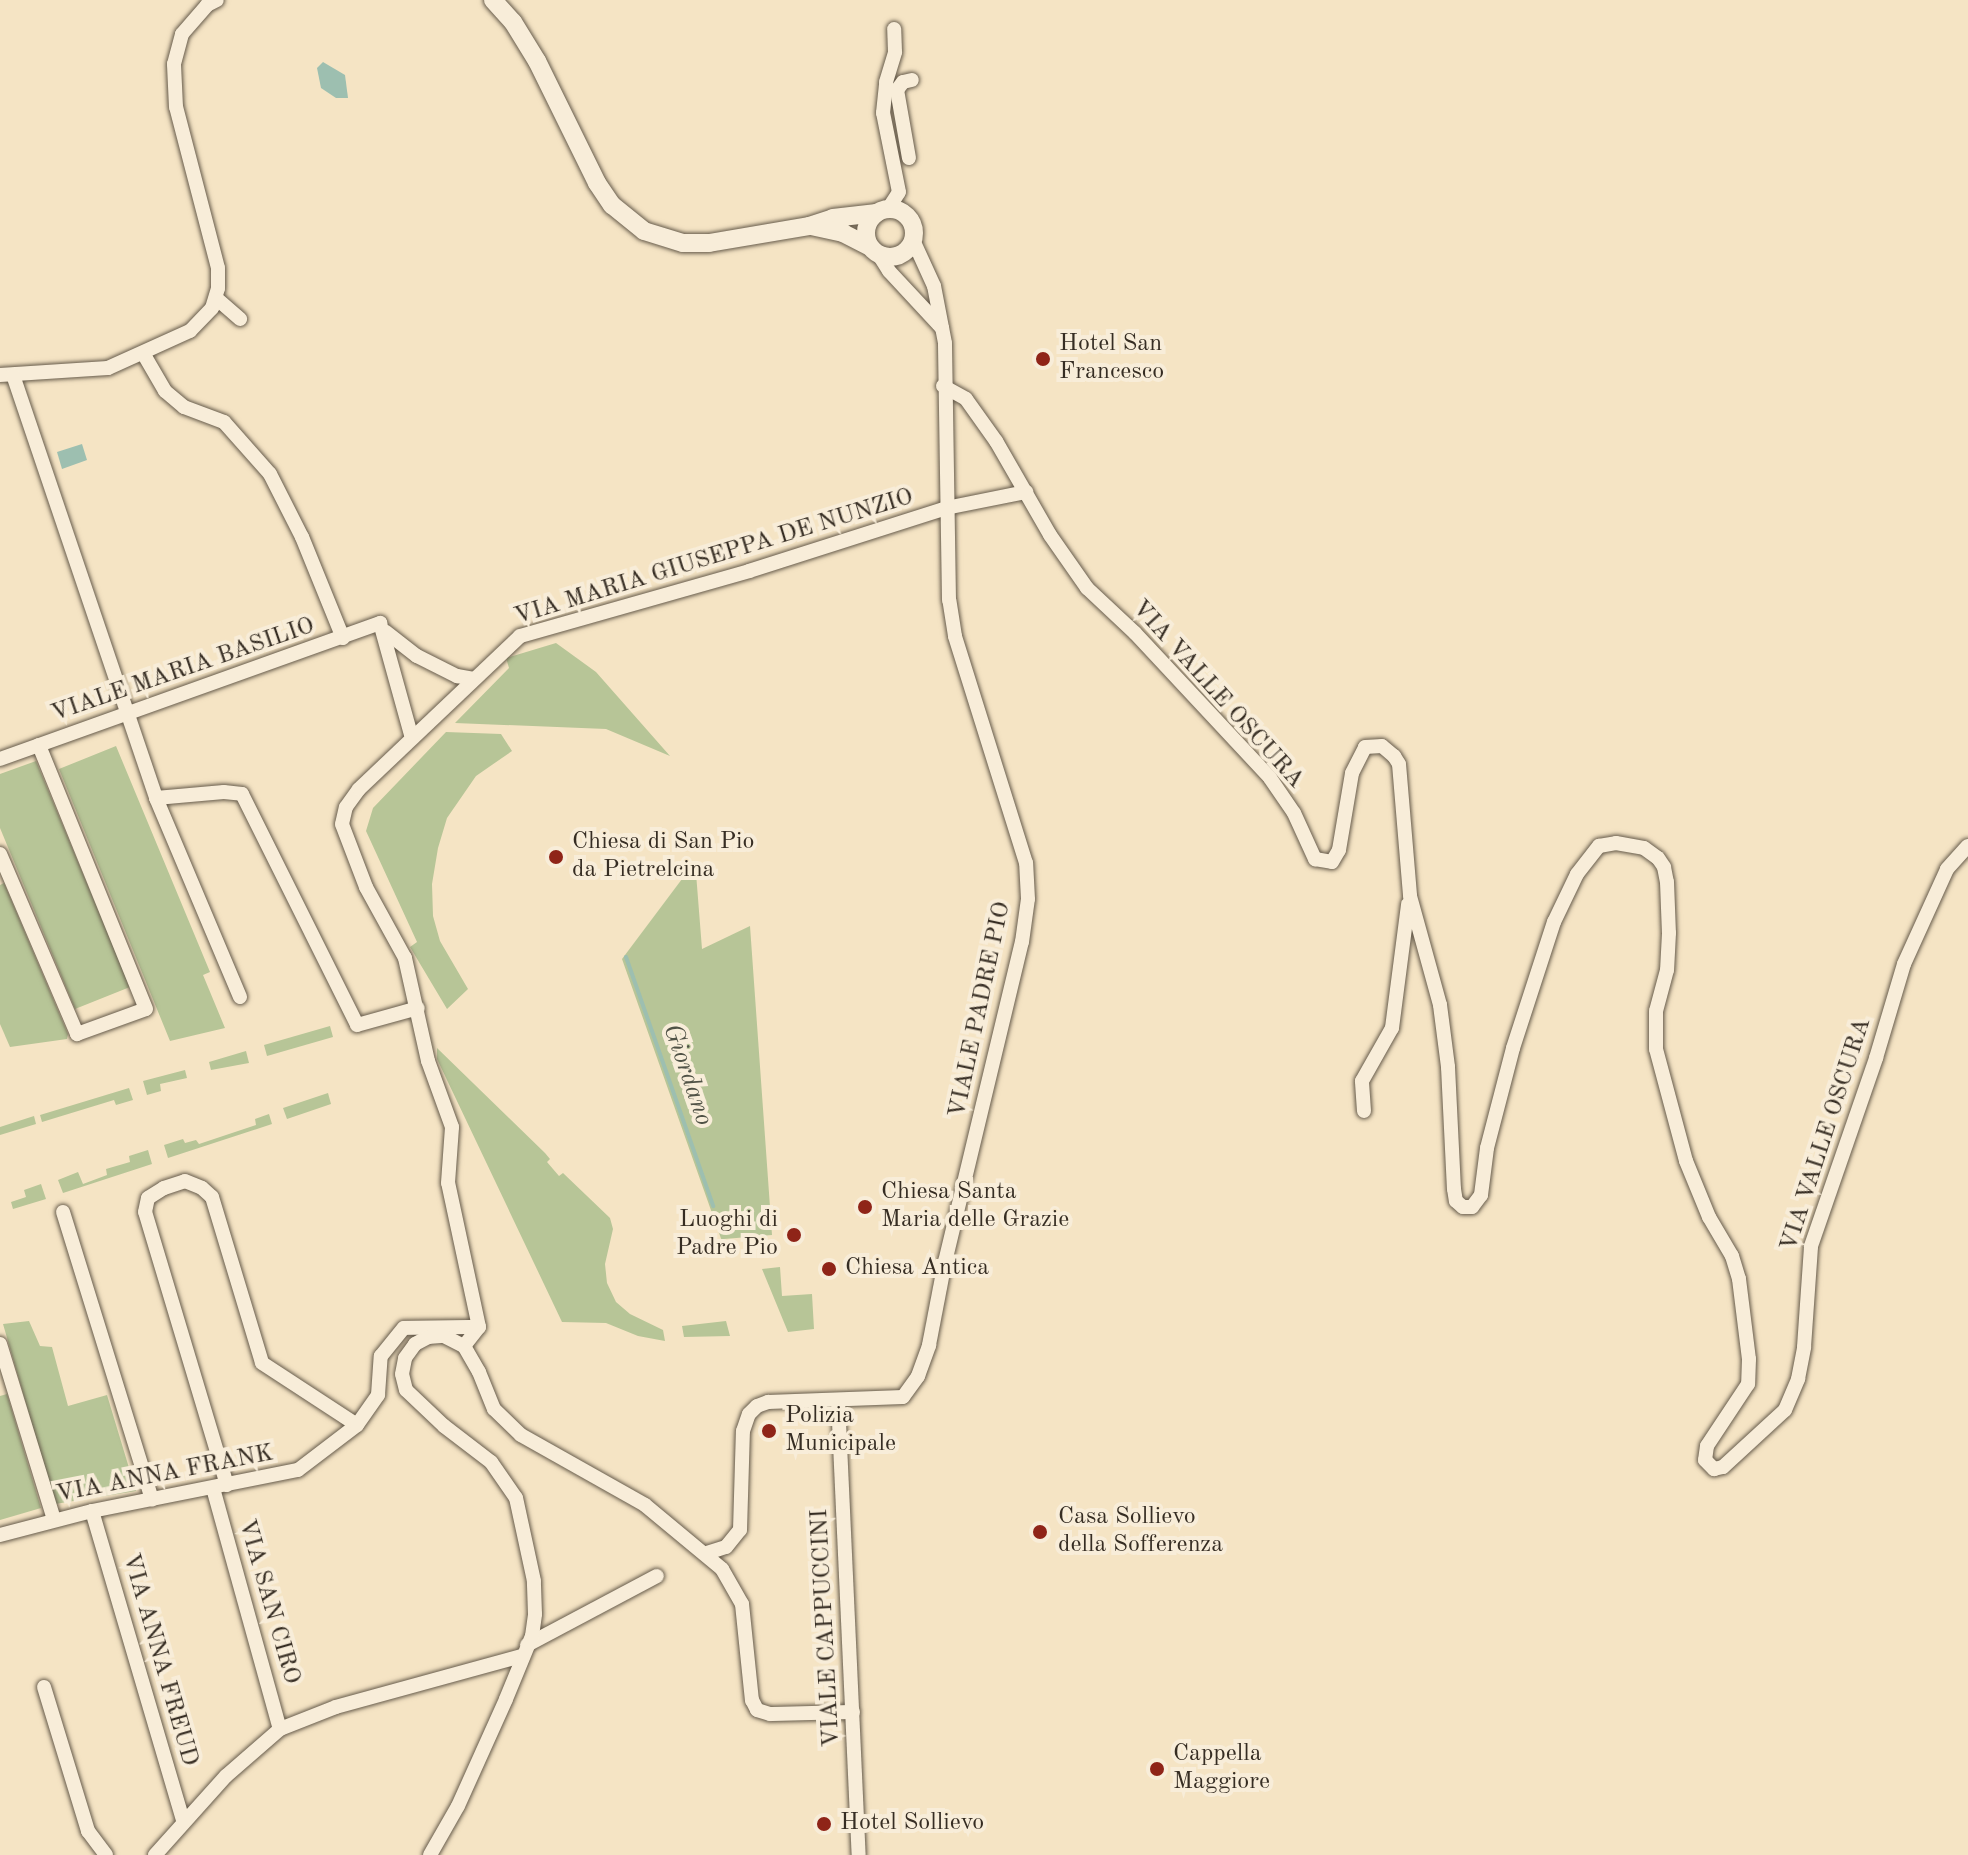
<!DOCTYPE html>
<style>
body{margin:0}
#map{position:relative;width:1968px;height:1855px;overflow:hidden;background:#f5e4c4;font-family:"Old Standard TT",serif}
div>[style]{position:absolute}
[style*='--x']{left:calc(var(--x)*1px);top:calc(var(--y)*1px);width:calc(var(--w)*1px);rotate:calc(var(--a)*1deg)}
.green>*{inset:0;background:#b7c597}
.water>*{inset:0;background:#9dbfb0}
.stream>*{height:4px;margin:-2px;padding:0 2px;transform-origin:2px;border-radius:2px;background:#9dbfb0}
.roads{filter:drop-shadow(0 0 2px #665b4b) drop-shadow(0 0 2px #665b4b)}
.street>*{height:14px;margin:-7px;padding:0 7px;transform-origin:7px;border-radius:7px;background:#f8edd9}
.secondary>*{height:18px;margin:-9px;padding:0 9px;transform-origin:9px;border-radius:9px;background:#f8edd9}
.secondary>.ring{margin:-9px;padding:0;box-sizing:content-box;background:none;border:18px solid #f8edd9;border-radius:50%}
.dots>*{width:22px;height:22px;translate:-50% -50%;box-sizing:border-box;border:4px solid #f8edd9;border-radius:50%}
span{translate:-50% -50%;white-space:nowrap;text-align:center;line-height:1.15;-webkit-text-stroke:8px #f8edd9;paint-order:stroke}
.poi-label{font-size:24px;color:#362d23}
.left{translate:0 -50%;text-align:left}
.right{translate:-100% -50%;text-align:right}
.street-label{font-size:24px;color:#362d23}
.water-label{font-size:26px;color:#505246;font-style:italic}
</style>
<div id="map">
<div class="green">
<div style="clip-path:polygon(556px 643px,596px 672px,670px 756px,606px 729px,455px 723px,509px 668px,506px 658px)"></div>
<div style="clip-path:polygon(446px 732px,501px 734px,512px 751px,476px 776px,447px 818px,438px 848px,432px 884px,433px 916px,440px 941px,468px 989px,447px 1009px,410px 947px,417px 942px,366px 831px,373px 808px)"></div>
<div style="clip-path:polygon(116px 746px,210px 972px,203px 975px,225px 1028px,170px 1041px,59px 769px)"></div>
<div style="clip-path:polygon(36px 761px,130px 987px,75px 1009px,0 828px,0 774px)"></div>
<div style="clip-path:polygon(688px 871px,696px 873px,702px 949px,750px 926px,772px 1235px,724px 1239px,724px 1247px,622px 959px)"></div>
<div style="clip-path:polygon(4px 883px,68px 1034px,67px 1039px,10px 1047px,0 1024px,0 885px)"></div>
<div style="clip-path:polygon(330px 1026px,333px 1037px,267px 1056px,264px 1045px)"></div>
<div style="clip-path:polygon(437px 1048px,545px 1153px,550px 1159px,547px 1162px,559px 1176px,563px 1173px,610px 1218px,613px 1229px,605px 1264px,607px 1283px,616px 1302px,630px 1314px,663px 1330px,665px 1341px,638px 1336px,606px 1323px,562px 1322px,437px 1059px)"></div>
<div style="clip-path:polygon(246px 1051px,249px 1063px,211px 1070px,209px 1062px)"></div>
<div style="clip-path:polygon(185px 1070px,187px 1078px,160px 1084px,161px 1091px,147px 1095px,143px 1081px)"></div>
<div style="clip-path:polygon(129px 1088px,133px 1100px,116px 1105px,114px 1100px,42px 1122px,40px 1115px)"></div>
<div style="clip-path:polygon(328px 1093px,331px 1104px,287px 1119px,283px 1108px)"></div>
<div style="clip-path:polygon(269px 1114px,272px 1124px,168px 1158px,164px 1145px,183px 1139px,185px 1143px,196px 1140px,199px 1144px,256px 1125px,255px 1119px)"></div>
<div style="clip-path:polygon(34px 1116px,36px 1124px,0 1135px,0 1127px)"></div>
<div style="clip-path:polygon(148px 1150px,152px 1164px,63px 1193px,58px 1180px,78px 1172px,83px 1184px,107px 1175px,106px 1169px,130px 1162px,129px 1156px)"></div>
<div style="clip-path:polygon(41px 1184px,46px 1199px,13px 1209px,11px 1202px,26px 1197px,24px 1190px)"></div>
<div style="clip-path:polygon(780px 1267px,782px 1296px,812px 1294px,814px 1329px,788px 1332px,762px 1269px)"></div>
<div style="clip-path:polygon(29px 1321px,40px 1346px,52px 1347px,68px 1406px,107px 1395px,136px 1491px,55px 1504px,3px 1324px)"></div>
<div style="clip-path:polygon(726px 1321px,730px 1336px,684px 1337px,682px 1326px)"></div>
<div style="clip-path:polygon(7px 1394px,41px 1508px,0 1520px,0 1396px)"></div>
</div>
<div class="water">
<div style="clip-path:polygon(323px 62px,345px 75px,348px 98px,336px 98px,321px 88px,317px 68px)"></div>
<div style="clip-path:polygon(82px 444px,87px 460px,62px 469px,57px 452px)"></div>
</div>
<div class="stream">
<div style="--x:626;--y:957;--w:264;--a:70.7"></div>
</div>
<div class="roads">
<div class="street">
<div style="--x:909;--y:158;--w:69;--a:-100"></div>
<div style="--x:897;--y:90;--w:10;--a:-53"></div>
<div style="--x:903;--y:82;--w:9;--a:-13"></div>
<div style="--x:888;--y:209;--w:20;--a:-57"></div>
<div style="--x:899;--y:192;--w:81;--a:-101.4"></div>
<div style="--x:883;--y:113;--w:31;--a:-84"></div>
<div style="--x:886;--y:82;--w:31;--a:-73"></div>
<div style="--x:895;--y:52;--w:23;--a:-92"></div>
<div style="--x:879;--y:255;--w:19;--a:58"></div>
<div style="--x:889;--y:271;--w:78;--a:47.1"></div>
<div style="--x:216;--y:298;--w:32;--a:41"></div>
<div style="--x:143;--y:353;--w:44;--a:59.9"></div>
<div style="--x:165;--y:391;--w:25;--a:40"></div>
<div style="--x:184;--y:407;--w:43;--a:20.6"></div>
<div style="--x:224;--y:422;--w:69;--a:48.5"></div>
<div style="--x:270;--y:474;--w:71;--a:63.1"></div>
<div style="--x:302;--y:537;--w:109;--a:67.9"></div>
<div style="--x:0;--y:375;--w:108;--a:-3.7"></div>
<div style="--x:108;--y:368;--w:90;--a:-24.3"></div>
<div style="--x:190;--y:331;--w:32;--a:-46"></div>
<div style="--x:212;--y:308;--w:21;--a:-73"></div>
<div style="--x:218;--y:288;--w:20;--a:-90"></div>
<div style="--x:218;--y:268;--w:166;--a:-104.6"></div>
<div style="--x:176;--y:107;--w:43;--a:-92.7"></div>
<div style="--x:174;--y:64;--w:31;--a:-75"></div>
<div style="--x:182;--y:34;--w:38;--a:-49"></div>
<div style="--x:207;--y:5;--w:11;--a:-27"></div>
<div style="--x:13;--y:375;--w:447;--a:71.3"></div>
<div style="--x:156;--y:798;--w:216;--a:67.1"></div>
<div style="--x:943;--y:386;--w:26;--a:29"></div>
<div style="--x:966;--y:399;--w:52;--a:54.5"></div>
<div style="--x:996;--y:441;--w:108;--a:60.1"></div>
<div style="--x:1050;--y:535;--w:65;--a:55.1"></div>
<div style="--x:1087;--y:588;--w:66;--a:43.2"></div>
<div style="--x:1135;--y:633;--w:198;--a:47"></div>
<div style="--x:1270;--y:778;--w:42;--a:55.6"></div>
<div style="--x:1294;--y:813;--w:51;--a:65.5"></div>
<div style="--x:1315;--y:859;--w:17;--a:10"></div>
<div style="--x:1332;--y:862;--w:14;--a:-60"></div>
<div style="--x:1339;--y:850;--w:78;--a:-80.4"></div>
<div style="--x:1352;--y:773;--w:29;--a:-63"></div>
<div style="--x:1365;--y:747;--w:17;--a:-3"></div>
<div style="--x:1382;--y:746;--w:16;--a:40"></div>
<div style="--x:1394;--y:756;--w:9;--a:58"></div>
<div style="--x:1399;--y:764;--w:132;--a:85.2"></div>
<div style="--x:1410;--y:896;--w:113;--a:74.6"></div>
<div style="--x:1440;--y:1005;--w:63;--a:82.6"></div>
<div style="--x:1448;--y:1067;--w:122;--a:87.2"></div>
<div style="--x:1454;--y:1189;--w:12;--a:81"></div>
<div style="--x:1456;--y:1201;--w:9;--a:41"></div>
<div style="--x:1463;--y:1207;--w:9;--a:0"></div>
<div style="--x:1472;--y:1207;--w:15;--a:-53"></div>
<div style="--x:1481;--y:1195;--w:47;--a:-82.7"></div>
<div style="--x:1487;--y:1148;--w:103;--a:-75.4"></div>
<div style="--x:1513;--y:1048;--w:133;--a:-72"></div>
<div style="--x:1554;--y:922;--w:53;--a:-64.4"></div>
<div style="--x:1577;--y:874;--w:36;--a:-52"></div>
<div style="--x:1599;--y:846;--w:17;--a:-10"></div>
<div style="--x:1616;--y:843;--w:28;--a:10"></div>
<div style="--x:1644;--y:848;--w:17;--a:36"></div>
<div style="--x:1658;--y:858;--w:11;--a:56"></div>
<div style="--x:1664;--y:867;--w:15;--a:79"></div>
<div style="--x:1667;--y:882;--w:51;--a:87.8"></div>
<div style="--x:1669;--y:933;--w:37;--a:93"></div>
<div style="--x:1667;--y:970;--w:42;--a:105"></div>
<div style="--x:1656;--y:1011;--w:38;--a:90"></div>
<div style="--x:1656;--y:1049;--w:116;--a:75"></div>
<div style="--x:1686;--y:1161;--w:61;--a:67.7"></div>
<div style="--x:1709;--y:1217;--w:45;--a:59.5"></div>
<div style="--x:1732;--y:1256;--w:24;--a:73"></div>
<div style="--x:1739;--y:1279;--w:81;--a:82.9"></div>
<div style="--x:1749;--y:1359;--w:25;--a:92"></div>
<div style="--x:1748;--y:1384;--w:74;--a:123.5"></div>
<div style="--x:1707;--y:1446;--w:14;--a:98"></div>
<div style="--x:1705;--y:1460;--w:13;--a:45"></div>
<div style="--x:1714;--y:1469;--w:9;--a:-13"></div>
<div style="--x:1723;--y:1467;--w:84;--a:-42.6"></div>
<div style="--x:1785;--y:1410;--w:34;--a:-67"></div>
<div style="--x:1798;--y:1379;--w:33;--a:-79"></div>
<div style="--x:1804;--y:1347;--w:101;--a:-86"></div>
<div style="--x:1811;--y:1246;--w:199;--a:-70.9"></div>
<div style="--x:1876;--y:1058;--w:98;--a:-73.4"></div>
<div style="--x:1904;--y:964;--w:104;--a:-65.6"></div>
<div style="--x:1947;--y:869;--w:31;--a:-48"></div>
<div style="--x:386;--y:632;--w:39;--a:38"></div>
<div style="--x:417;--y:656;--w:45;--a:26.6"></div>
<div style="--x:457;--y:676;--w:17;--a:10"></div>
<div style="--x:0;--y:759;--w:404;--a:-19.7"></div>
<div style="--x:380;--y:623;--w:119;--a:74.5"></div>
<div style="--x:156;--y:798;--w:68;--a:-5"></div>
<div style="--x:224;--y:792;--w:18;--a:6"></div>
<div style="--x:242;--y:794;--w:258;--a:63.5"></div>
<div style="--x:357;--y:1025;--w:63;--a:-15.6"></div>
<div style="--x:0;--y:854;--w:196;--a:66.8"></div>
<div style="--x:77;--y:1034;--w:73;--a:-19.9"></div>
<div style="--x:146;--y:1009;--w:285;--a:-112.1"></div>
<div style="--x:1364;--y:1111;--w:30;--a:-94"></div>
<div style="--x:1362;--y:1081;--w:61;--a:-60.5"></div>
<div style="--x:1392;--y:1028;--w:125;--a:-82.6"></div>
<div style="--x:63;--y:1212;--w:301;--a:72.8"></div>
<div style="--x:0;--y:1344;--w:183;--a:72.9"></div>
<div style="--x:464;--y:1346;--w:24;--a:-52"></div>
<div style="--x:479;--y:1327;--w:147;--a:-102.1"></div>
<div style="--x:448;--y:1183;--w:56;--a:-85.9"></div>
<div style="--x:452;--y:1127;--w:70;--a:-110"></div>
<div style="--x:428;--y:1061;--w:106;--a:-102.6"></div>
<div style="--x:405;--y:958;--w:81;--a:-118.8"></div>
<div style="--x:366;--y:887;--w:67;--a:-110.9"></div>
<div style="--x:342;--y:824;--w:17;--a:-77"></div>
<div style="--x:346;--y:807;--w:22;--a:-54"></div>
<div style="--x:359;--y:789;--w:222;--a:-43.5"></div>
<div style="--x:520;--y:636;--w:238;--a:-15.8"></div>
<div style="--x:749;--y:571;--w:207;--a:-17.7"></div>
<div style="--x:946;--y:508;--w:82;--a:-11.3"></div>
<div style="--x:838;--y:1400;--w:455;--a:87.4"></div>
<div style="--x:227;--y:1485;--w:285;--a:-106.7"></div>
<div style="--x:145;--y:1212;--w:14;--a:-78"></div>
<div style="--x:148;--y:1198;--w:19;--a:-32"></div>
<div style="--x:164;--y:1188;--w:22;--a:-18"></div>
<div style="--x:185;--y:1181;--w:18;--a:22"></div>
<div style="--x:202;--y:1188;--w:13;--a:42"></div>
<div style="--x:212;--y:1197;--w:173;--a:73.2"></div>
<div style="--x:262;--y:1363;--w:113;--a:33.1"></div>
<div style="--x:213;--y:1488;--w:250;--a:74.5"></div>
<div style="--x:92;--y:1511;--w:323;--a:73.6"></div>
<div style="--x:0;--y:1535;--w:95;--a:-14.6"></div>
<div style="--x:92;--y:1511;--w:210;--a:-11.3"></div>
<div style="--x:298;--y:1470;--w:74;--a:-37.3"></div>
<div style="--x:357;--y:1425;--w:37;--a:-55"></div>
<div style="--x:378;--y:1395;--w:39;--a:-86"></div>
<div style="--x:381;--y:1356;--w:36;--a:-51"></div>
<div style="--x:404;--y:1328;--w:75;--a:-0.8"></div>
<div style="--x:707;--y:1553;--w:20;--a:-18"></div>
<div style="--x:726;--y:1547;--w:22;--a:-51"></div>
<div style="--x:740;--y:1530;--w:99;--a:-88.3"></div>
<div style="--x:743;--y:1431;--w:18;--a:-71"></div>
<div style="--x:749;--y:1414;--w:11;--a:-45"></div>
<div style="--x:757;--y:1406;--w:12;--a:-20"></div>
<div style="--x:768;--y:1402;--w:135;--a:-2.1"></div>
<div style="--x:903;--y:1397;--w:26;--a:-54"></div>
<div style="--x:918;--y:1376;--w:33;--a:-70"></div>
<div style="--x:929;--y:1345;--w:85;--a:-79.1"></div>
<div style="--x:945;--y:1262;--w:329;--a:-76.5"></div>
<div style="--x:1022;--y:942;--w:43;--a:-82.1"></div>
<div style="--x:1028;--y:899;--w:36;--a:-93"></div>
<div style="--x:1026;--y:863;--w:238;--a:-107.4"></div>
<div style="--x:955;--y:636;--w:36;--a:-99"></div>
<div style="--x:949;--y:600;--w:257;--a:-90.9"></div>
<div style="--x:945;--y:343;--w:58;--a:-100.9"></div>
<div style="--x:934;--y:286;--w:51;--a:-114.5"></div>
<div style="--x:527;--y:1645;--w:147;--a:-28"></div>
<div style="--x:44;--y:1687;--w:151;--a:73"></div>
<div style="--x:88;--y:1831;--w:30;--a:53"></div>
<div style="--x:155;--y:1855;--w:106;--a:-48.1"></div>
<div style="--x:226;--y:1776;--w:72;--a:-41"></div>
<div style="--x:280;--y:1729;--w:60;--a:-21.4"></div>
<div style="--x:336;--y:1707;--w:192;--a:-15.4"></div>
<div style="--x:430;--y:1855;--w:56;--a:-60.3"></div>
<div style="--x:458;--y:1806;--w:117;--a:-65.8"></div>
<div style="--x:506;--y:1699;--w:68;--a:-67.6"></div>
<div style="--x:532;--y:1636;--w:22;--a:-82"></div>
<div style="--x:535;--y:1614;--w:33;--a:-92"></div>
<div style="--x:534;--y:1581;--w:85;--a:-102.2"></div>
<div style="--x:516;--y:1498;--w:44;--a:-124.8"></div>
<div style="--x:491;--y:1462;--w:59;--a:-142.5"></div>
<div style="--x:444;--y:1426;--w:52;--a:-136.5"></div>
<div style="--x:406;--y:1390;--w:16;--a:-104"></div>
<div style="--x:402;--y:1374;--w:16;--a:-79"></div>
<div style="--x:405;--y:1358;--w:17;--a:-54"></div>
<div style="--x:415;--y:1344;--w:15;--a:-28"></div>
<div style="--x:428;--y:1337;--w:16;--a:-4"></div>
<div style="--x:444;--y:1336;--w:22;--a:27"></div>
<div style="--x:464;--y:1346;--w:30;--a:60"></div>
<div style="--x:479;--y:1372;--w:40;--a:68"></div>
<div style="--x:494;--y:1409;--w:37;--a:44"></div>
<div style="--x:521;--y:1435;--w:142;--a:29.4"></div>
<div style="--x:645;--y:1505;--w:100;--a:39.7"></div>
<div style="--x:722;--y:1569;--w:40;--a:60.3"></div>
<div style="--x:742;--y:1604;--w:97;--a:84.1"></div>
<div style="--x:752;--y:1700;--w:11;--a:63"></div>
<div style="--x:757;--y:1710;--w:14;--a:17"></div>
<div style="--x:770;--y:1714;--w:83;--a:-1.4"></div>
</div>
<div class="secondary">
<div style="--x:493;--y:0;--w:30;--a:48"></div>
<div style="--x:513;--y:22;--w:46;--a:58.4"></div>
<div style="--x:537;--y:61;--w:136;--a:63.8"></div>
<div style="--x:597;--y:183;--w:27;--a:56"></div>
<div style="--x:612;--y:205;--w:41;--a:39.1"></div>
<div style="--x:644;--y:231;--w:41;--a:17.1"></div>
<div style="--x:683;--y:243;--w:26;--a:0"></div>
<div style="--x:709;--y:243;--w:101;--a:-9.6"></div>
<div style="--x:809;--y:226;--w:25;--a:-18"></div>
<div style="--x:833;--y:218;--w:44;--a:-6.5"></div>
<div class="ring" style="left:866px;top:209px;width:30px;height:30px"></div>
<div style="--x:811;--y:226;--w:33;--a:12"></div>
<div style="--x:843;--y:233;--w:29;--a:27"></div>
</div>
</div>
<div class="dots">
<div style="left:1043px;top:359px;background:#8f2418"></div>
<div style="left:556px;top:857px;background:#8f2418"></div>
<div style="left:865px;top:1207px;background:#8f2418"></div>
<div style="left:794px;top:1235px;background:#8f2418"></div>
<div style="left:829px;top:1269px;background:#8f2418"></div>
<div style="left:769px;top:1431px;background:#8f2418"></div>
<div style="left:1040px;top:1532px;background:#8f2418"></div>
<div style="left:1157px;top:1769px;background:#8f2418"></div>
<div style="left:824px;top:1824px;background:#8f2418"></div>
</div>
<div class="poi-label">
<span class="left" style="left:1059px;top:359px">Hotel San<br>Francesco</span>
<span class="left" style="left:572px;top:857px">Chiesa di San Pio<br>da Pietrelcina</span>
<span class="left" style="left:881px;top:1207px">Chiesa Santa<br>Maria delle Grazie</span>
<span class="right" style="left:778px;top:1235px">Luoghi di<br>Padre Pio</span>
<span class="left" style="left:845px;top:1269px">Chiesa Antica</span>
<span class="left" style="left:785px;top:1431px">Polizia<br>Municipale</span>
<span class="left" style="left:1058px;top:1532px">Casa Sollievo<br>della Sofferenza</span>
<span class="left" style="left:1173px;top:1769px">Cappella<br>Maggiore</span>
<span class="left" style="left:840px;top:1824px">Hotel Sollievo</span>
</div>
<div class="street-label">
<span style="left:714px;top:558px;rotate:-17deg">VIA MARIA GIUSEPPA DE NUNZIO</span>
<span style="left:183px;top:671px;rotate:-19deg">VIALE MARIA BASILIO</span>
<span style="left:1217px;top:695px;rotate:48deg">VIA VALLE OSCURA</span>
<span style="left:981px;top:1010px;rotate:-78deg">VIALE PADRE PIO</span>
<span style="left:1827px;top:1135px;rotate:-72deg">VIA VALLE OSCURA</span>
<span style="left:165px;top:1475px;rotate:-11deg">VIA ANNA FRANK</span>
<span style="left:268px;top:1602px;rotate:74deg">VIA SAN CIRO</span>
<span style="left:827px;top:1628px;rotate:-93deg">VIALE CAPPUCCINI</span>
<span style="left:159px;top:1660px;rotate:74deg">VIA ANNA FREUD</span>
</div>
<div class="water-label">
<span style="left:687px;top:1075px;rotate:71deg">Giordano</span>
</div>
</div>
